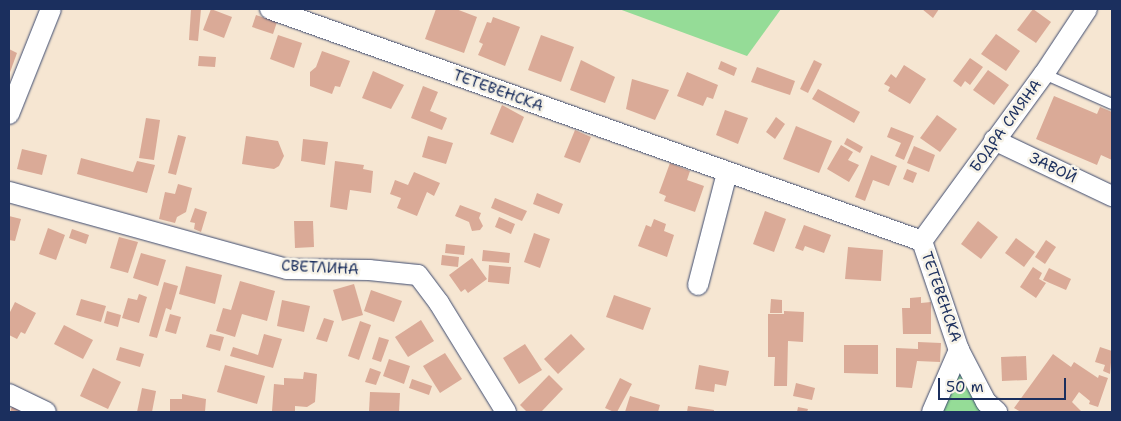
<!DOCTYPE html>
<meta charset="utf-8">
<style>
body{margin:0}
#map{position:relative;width:1121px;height:421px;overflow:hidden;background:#f6e6d2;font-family:"Shantell Sans",sans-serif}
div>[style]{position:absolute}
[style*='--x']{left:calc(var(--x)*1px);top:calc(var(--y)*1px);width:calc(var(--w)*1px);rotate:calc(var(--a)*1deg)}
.green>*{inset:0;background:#95dc97}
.building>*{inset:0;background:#daaa97}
.roads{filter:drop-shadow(0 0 1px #3c4a6f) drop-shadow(0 0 1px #3c4a6f)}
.lane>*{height:10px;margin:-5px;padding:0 5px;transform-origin:5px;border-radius:5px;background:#fff}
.street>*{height:20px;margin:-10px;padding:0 10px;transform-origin:10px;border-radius:10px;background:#fff}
span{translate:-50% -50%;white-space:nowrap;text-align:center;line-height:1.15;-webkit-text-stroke:5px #f7f3e8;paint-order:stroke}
.street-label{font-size:15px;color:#1b2f5e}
.frame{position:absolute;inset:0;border:10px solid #1b2f5e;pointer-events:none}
.scale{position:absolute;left:938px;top:378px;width:128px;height:22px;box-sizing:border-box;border:2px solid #1b2f5e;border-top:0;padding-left:6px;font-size:15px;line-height:18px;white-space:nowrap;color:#1b2f5e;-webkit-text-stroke:4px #f7f3e8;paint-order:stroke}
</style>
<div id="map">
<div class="green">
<div style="clip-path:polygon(619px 9px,781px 9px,747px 56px)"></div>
<div style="clip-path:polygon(961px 366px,983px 412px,941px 412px)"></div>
</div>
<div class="building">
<div style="clip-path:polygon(191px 9px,201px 9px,198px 41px,189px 40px)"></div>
<div style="clip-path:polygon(211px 9px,232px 17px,224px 38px,203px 30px)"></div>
<div style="clip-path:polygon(436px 9px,456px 9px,477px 17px,464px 53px,425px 39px)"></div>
<div style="clip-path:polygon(922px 9px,939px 9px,933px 18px)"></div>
<div style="clip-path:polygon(1033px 9px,1051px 22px,1036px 43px,1017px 30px)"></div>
<div style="clip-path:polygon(256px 15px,277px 22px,273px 34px,252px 27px)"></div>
<div style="clip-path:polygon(493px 17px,520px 27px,505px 66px,478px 55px,483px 44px,479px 42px,487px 22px,491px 23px)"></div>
<div style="clip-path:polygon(996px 34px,1020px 51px,1006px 71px,981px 54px)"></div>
<div style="clip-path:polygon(278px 35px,302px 43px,294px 68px,270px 59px)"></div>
<div style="clip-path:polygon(541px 35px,574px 47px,561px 82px,528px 70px)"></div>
<div style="clip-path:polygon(9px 49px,17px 53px,9px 75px)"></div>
<div style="clip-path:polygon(322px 51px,350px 61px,340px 87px,335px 86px,332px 94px,310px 86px,310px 72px,316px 67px)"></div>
<div style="clip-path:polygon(199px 56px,216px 57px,215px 67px,198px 66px)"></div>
<div style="clip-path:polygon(970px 58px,983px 67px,970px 85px,965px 81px,961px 87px,953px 81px)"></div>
<div style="clip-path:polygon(581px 60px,615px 77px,605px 103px,570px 90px)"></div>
<div style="clip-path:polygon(814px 60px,822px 64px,808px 93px,800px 89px)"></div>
<div style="clip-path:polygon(721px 61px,737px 68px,734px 76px,718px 69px)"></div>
<div style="clip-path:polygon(904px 65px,926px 79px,910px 104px,888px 91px,890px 87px,884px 84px,891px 74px,896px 78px)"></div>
<div style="clip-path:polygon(757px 67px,795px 81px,790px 95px,751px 82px)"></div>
<div style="clip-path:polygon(988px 70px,1009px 85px,994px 105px,973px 90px)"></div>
<div style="clip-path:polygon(373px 71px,404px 85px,391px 109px,362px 98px)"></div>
<div style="clip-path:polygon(687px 72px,718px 85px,713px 99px,707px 97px,703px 106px,677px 96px)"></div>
<div style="clip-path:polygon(632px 79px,669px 90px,655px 120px,626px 109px)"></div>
<div style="clip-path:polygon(423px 86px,438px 92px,430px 111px,447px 118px,442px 130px,411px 118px)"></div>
<div style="clip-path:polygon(818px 89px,860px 112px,854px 123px,812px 99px)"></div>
<div style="clip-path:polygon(1054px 96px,1097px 114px,1100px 107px,1112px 112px,1112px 160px,1101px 155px,1097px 165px,1036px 139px)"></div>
<div style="clip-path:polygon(502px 105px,524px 117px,513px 143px,490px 134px)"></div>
<div style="clip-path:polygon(725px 110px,748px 118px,738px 144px,716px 135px)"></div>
<div style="clip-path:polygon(937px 115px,957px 129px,940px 152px,920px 138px)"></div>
<div style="clip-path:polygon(776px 117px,785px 124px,775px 139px,766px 132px)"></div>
<div style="clip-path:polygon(146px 118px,160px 120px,154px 160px,139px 158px)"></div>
<div style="clip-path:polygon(796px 126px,832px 141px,819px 173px,783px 159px)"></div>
<div style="clip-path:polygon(891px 127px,914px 136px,904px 160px,895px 156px,901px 143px,887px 137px)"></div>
<div style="clip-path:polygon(575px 130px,591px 137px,580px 163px,564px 157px)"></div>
<div style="clip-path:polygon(178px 135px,186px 137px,176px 175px,168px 173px)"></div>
<div style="clip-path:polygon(246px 136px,278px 141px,284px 156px,279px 166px,274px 169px,242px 164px)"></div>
<div style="clip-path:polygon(428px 136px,453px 143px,446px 164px,422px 157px)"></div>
<div style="clip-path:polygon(847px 138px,863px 147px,860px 153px,844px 144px)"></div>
<div style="clip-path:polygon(303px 139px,328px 142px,325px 165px,301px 161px)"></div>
<div style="clip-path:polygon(841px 145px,853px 152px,848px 160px,859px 165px,849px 182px,827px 169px)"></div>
<div style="clip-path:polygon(914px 146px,935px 155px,929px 172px,907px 163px)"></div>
<div style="clip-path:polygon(22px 149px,47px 155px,42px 175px,17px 169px)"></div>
<div style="clip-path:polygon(871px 155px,897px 166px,889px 186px,873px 180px,865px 201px,855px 197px)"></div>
<div style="clip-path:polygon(81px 158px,133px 172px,137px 161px,155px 165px,147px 193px,77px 174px)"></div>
<div style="clip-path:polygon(335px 161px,364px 165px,363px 169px,373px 171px,371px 193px,350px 190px,347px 210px,330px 207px)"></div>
<div style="clip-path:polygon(670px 163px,690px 171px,687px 180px,704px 186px,695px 212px,664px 201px,666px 196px,659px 193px)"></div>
<div style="clip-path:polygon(907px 169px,917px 173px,913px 183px,903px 179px)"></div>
<div style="clip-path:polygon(414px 172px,440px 183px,434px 196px,427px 192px,417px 216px,397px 208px,401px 198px,390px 194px,395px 180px,408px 185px)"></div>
<div style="clip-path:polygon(178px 184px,192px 188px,186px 212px,177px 217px,175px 223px,159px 219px,165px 192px,175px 194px)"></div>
<div style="clip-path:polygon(537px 193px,563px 204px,559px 214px,533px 204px)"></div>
<div style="clip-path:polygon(495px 198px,527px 211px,522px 221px,491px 208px)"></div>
<div style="clip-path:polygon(460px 205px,481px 213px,479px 218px,483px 226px,480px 230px,472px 231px,469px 222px,455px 216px)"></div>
<div style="clip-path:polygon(195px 208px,207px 212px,201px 232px,194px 229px,195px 223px,190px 222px)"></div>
<div style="clip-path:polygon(765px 211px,786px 219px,774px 252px,753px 244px)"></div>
<div style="clip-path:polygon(9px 216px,21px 219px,15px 241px,9px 240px)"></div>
<div style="clip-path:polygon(499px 217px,515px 224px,511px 234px,495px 227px)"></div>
<div style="clip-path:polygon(654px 219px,666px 224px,664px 231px,674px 235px,667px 257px,638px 246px,646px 225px,651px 227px)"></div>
<div style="clip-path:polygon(294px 221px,313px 221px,314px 247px,295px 248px)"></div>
<div style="clip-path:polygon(978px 221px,998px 237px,981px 259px,961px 244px)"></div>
<div style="clip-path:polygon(804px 225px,831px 235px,824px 253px,805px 246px,803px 251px,795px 248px)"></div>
<div style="clip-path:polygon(48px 228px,65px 235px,56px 260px,39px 254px)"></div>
<div style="clip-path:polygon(72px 229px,89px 235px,86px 244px,69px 238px)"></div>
<div style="clip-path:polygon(534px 233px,550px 239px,540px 268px,524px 262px)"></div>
<div style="clip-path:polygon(119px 237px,138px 242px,128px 273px,110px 268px)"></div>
<div style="clip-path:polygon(1016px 238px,1035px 252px,1024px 267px,1005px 253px)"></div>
<div style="clip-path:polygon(1046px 240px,1056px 247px,1045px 264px,1035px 257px)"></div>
<div style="clip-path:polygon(446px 244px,465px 246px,464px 255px,445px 253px)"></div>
<div style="clip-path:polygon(848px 247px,883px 250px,881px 281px,845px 279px)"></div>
<div style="clip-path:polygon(483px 250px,510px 253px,509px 263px,482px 261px)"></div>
<div style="clip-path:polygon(141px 253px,166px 260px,158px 286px,133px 278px)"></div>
<div style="clip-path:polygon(442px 255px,459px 257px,458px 267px,441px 265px)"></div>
<div style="clip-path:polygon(472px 258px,487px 279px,468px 293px,465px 289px,461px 292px,449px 275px)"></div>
<div style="clip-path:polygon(489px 265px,511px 267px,509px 284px,488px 282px)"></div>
<div style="clip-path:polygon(186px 266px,222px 275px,215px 304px,179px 294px)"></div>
<div style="clip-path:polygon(1033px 267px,1042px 273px,1039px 279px,1046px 283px,1036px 298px,1020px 287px)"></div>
<div style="clip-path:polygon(1049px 268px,1071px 279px,1066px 290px,1043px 280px)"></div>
<div style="clip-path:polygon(240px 281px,275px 291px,267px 321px,242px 314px,235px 337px,216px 331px,223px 308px,231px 310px)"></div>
<div style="clip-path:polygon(164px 282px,178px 286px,171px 310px,166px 308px,157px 338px,149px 336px)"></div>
<div style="clip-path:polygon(354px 284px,363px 315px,342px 321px,333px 290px)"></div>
<div style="clip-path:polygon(371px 290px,402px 301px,394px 322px,364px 311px)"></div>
<div style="clip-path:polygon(139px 294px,147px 297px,139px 323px,122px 318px,128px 298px,137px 300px)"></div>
<div style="clip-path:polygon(614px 295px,651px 308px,643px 330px,606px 317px)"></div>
<div style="clip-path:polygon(921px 297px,921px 303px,931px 302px,931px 334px,903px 334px,902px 308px,910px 308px,910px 298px)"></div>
<div style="clip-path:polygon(81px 299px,106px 306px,101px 322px,76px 315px)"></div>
<div style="clip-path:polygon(771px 299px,782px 300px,782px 313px,770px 313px)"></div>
<div style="clip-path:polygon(282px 300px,310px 306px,304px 332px,277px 326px)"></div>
<div style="clip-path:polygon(15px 302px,36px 313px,25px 334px,21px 332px,17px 339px,9px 335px,9px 314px)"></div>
<div style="clip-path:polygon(107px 311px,121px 315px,118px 327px,104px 323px)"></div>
<div style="clip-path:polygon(784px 311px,804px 312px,803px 342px,788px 341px,787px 386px,774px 386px,775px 357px,768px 357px,768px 314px,784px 314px)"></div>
<div style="clip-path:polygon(170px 314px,181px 317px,176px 334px,165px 331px)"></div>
<div style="clip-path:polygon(324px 318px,334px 321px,327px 342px,316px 339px)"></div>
<div style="clip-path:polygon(421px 320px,434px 341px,408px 357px,395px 337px)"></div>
<div style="clip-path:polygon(360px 321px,371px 325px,359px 360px,348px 356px)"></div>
<div style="clip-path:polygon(64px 325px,93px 340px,83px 359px,54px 344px)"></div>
<div style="clip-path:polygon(210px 334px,224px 337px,220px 351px,206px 347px)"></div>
<div style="clip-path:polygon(264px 334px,282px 339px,273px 368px,230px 356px,233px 347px,258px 355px)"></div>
<div style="clip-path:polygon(571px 334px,585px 349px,558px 374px,544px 359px)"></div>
<div style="clip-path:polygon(379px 337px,389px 340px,381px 362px,372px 359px)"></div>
<div style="clip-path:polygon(918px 342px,941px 343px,940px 362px,917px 361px,912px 388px,896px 387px,896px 348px,918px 349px)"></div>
<div style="clip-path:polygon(525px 344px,542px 370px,519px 384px,503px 358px)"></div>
<div style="clip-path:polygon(844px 345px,878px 345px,878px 374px,844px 373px)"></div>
<div style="clip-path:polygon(120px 347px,144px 354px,140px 367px,116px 360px)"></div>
<div style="clip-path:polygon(1100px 347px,1112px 351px,1110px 374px,1103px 371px,1105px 365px,1095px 362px)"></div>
<div style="clip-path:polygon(445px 353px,462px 379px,440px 393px,423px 366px)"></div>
<div style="clip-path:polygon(1053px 354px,1071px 367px,1074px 362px,1098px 378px,1099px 375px,1108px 378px,1098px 407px,1089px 404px,1090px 401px,1079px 392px,1072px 402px,1082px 412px,1021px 412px,1014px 408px)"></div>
<div style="clip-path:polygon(1026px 356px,1027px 380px,1002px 381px,1001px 357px)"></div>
<div style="clip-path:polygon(389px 359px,410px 366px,404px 384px,383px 376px)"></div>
<div style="clip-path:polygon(225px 365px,265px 376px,257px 404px,217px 392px)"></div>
<div style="clip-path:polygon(699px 365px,729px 371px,726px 386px,715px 384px,714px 392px,695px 389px)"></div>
<div style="clip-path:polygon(93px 368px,121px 382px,108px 409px,80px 396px)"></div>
<div style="clip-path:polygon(370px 368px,381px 372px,376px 385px,365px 382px)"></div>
<div style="clip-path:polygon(304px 372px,317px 374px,315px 402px,307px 407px,295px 406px,295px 412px,272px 411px,274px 384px,284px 385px,284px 378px,303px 379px)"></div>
<div style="clip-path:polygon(549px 375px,563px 389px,541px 412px,527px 412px,520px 405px)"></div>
<div style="clip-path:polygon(620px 378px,632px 384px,617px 412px,614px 412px,605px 408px)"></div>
<div style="clip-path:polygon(412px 379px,432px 386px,429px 395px,409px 388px)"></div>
<div style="clip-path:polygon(796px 383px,815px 388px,812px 400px,793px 396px)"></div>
<div style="clip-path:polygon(142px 388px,156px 391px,152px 412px,137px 412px)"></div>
<div style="clip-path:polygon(370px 392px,400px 393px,399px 412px,369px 412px)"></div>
<div style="clip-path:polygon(182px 394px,206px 399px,205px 412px,170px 412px,170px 399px,182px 399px)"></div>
<div style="clip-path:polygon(630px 396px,660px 405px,658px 412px,625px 412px)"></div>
<div style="clip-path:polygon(13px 404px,30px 412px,10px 412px)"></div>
<div style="clip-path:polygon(688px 406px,714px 410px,714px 412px,687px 412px)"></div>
<div style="clip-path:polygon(798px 407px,808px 409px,807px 412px,797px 412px)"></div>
</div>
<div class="roads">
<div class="lane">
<div style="--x:1044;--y:74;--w:74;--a:23.8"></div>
</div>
<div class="street">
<div style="--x:270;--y:9;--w:692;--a:19.59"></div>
<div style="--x:922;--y:241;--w:115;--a:71.3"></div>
<div style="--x:959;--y:350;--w:59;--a:62.6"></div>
<div style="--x:986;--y:402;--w:15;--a:42"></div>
<div style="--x:9;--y:114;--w:113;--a:-68.2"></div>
<div style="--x:994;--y:140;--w:131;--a:25.4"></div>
<div style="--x:9;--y:192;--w:288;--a:15.5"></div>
<div style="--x:287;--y:269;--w:82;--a:0.7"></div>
<div style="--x:369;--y:270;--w:49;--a:5.8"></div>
<div style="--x:418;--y:275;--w:35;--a:53"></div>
<div style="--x:439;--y:303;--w:128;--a:58.4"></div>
<div style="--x:922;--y:241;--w:207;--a:-53.9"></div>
<div style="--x:1044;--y:74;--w:78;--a:-56.5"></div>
<div style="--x:698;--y:285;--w:116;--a:-75.5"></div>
<div style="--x:9;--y:394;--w:41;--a:25.9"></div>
<div style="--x:932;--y:412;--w:68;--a:-66.5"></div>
</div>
</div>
<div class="street-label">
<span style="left:498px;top:91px;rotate:20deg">ТЕТЕВЕНСКА</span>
<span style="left:1006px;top:126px;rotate:-54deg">БОДРА СМЯНА</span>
<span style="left:1053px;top:168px;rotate:26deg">ЗАВОЙ</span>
<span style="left:320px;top:268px;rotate:3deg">СВЕТЛИНА</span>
<span style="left:941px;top:297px;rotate:71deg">ТЕТЕВЕНСКА</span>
</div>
<div class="frame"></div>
<div class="scale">50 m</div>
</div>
